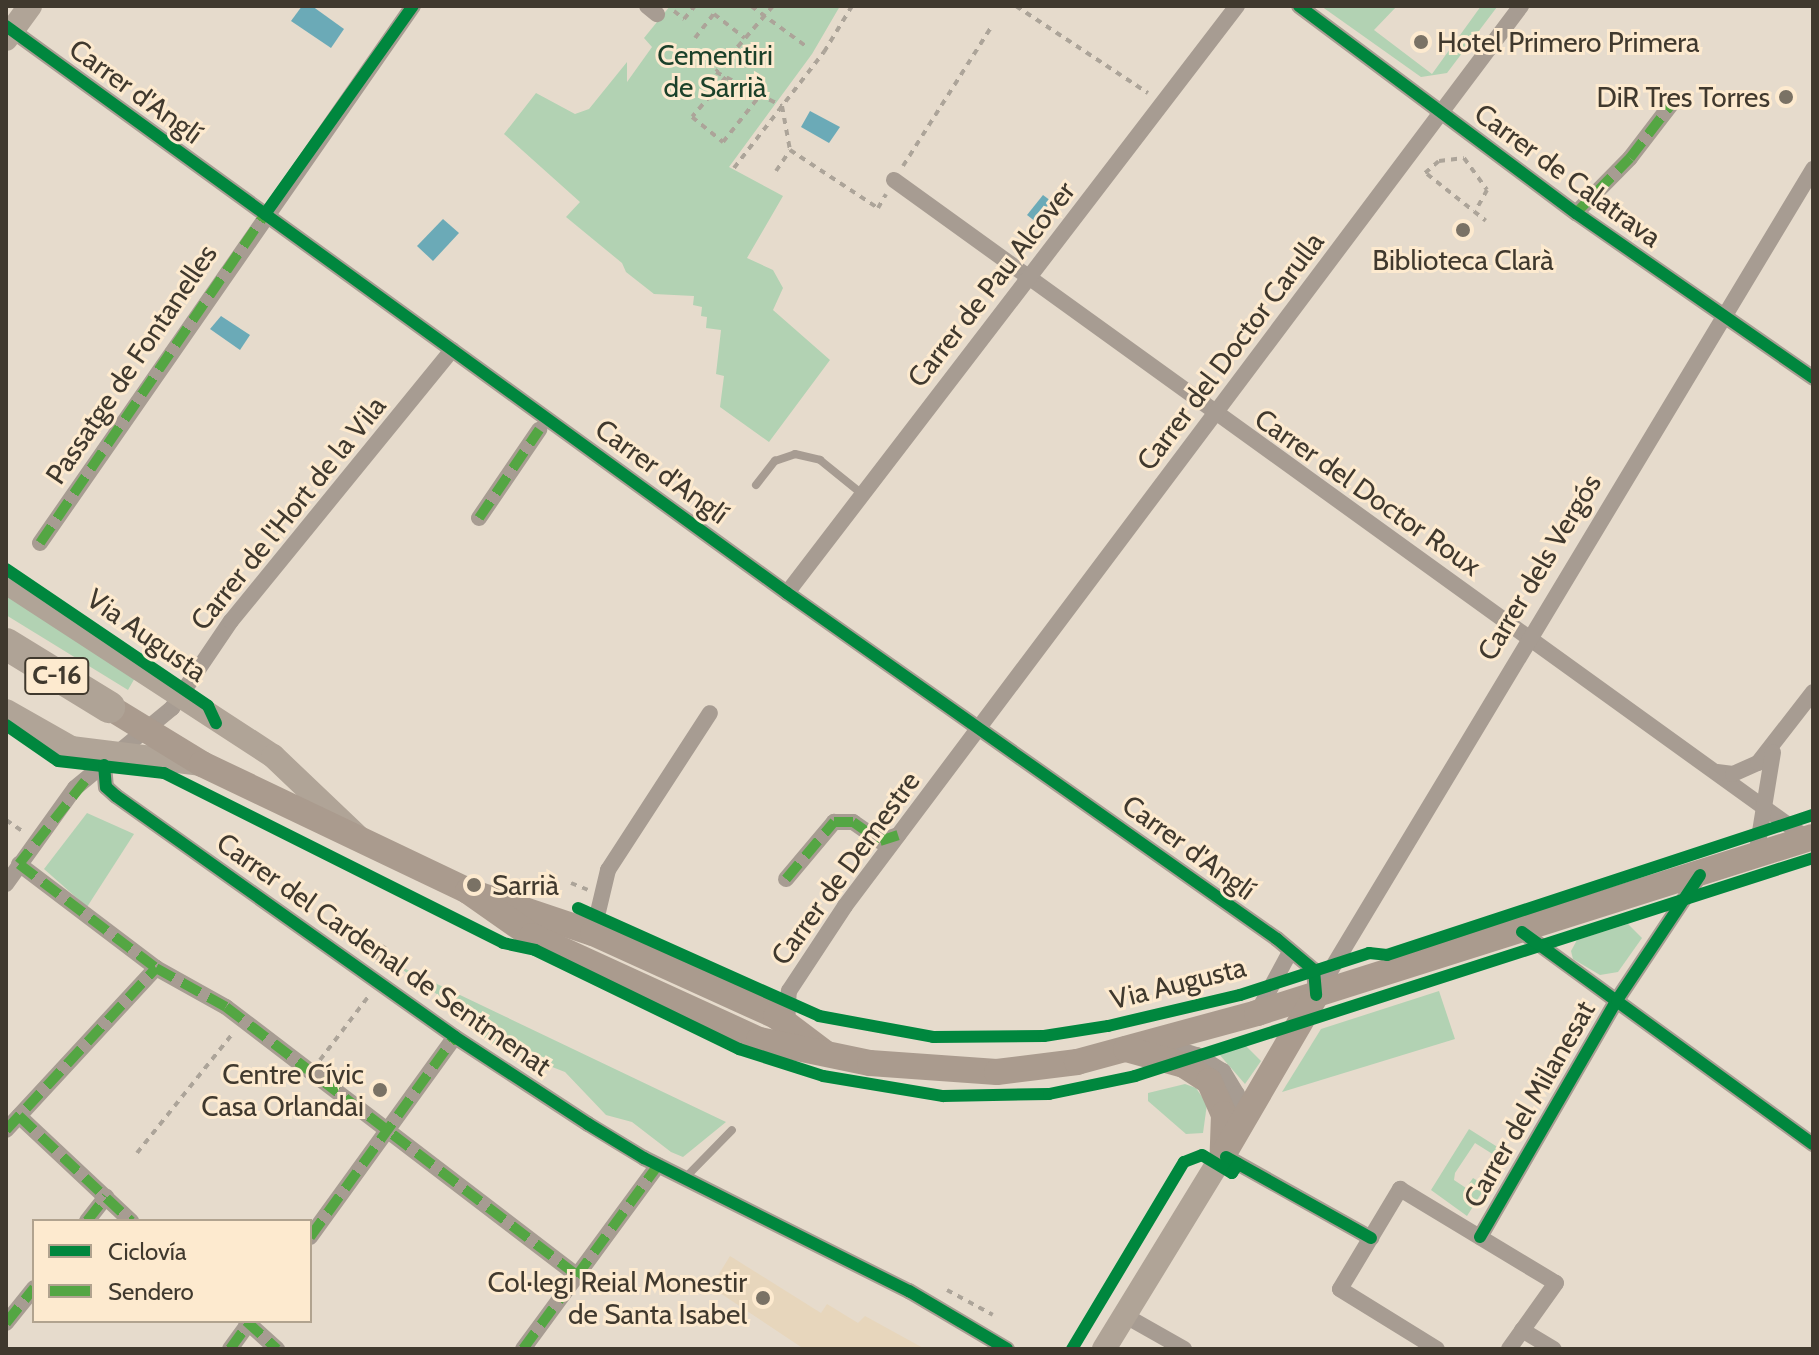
<!DOCTYPE html>
<meta charset="utf-8">
<style>
body{margin:0}
#map{position:relative;width:1819px;height:1355px;overflow:hidden;background:#e6dbcc;font-family:Cabin,sans-serif}
div>[style]{position:absolute}
[style*='--x']{left:calc(var(--x)*1px);top:calc(var(--y)*1px);width:calc(var(--w)*1px);rotate:calc(var(--a)*1deg)}
.built>*{inset:0;background:#e7d6bc}
.green>*{inset:0;background:#b2d2b3}
.water>*{inset:0;background:#6baab7}
.path>*{height:4px;margin-top:-2px;transform-origin:0;background:repeating-linear-gradient(90deg,#aca499 0 6px,transparent 0 12px)}
.lane>*{height:8px;margin:-4px;padding:0 4px;transform-origin:4px;border-radius:4px;background:#a79c92}
.street>*{height:16px;margin:-8px;padding:0 8px;transform-origin:8px;border-radius:8px;background:#a79c92}
.secondary>*{height:24px;margin:-12px;padding:0 12px;transform-origin:12px;border-radius:12px;background:#b0a497}
.primary>*{height:26px;margin:-13px;padding:0 13px;transform-origin:13px;border-radius:13px;background:#aa9b8e}
.highway>*{height:32px;margin:-16px;padding:0 16px;transform-origin:16px;border-radius:16px;background:#afa396}
.quiet>*{height:10px;margin-top:-5px;transform-origin:0;background:repeating-linear-gradient(90deg,#54a643 0 20px,transparent 0 30px)}
.cycleway>*{height:12px;margin:-6px;padding:0 6px;transform-origin:6px;border-radius:6px;background:#00873e}
.dots>*{width:22px;height:22px;translate:-50% -50%;box-sizing:border-box;border:4px solid #fdeacf;border-radius:50%}
span{translate:-50% -50%;white-space:nowrap;text-align:center;line-height:1.15;-webkit-text-stroke:6px #fdeacf;paint-order:stroke}
.shield-label span{padding:2px 6px;background:#fdeacf;border:2px solid;border-radius:6px;-webkit-text-stroke-width:0}
.shield-label{font-size:26px;color:#40392e;font-weight:700}
.poi-label{font-size:28px;color:#40392e}
.left{translate:0 -50%;text-align:left}
.right{translate:-100% -50%;text-align:right}
.park-label{font-size:28px;color:#1b412a}
.street-label{font-size:28px;color:#40392e}
.frame{position:absolute;inset:0;border:8px solid #40392e;pointer-events:none}
.legend{position:absolute;left:32px;top:1219px;width:280px;height:104px;box-sizing:border-box;background:#fdeacf;border:2px solid #b1a38f;margin:0;padding:10px 14px;list-style:none;font-size:24px;color:#40392e}
.legend li{display:flex;align-items:center;gap:16px;height:40px}
.legend b{width:40px;border:2px solid #b1a38f}
</style>
<div id="map">
<div class="built">
<div style="clip-path:polygon(730px 1256px,821px 1313px,827px 1304px,858px 1323px,865px 1316px,925px 1349px,804px 1349px,711px 1287px)"></div>
</div>
<div class="green">
<div style="clip-path:polygon(670px 6px,840px 6px,812px 54px,729px 167px,783px 196px,747px 258px,773px 270px,783px 288px,773px 310px,830px 360px,769px 442px,720px 407px,724px 376px,716px 374px,721px 330px,706px 328px,707px 317px,701px 316px,702px 307px,693px 305px,694px 296px,654px 294px,626px 272px,622px 263px,566px 217px,580px 202px,504px 134px,536px 93px,575px 114px,589px 109px,627px 62px,627px 82px,652px 47px,644px 38px)"></div>
<div style="clip-path:polygon(1321px 6px,1397px 6px,1374px 30px,1432px 74px,1481px 6px,1497px 7px,1447px 73px,1421px 77px)"></div>
<div style="clip-path:polygon(6px 593px,136px 676px,128px 690px,6px 615px)"></div>
<div style="clip-path:polygon(87px 813px,134px 834px,87px 907px,44px 869px)"></div>
<div style="clip-path:polygon(1628px 924px,1642px 938px,1618px 972px,1600px 975px,1573px 959px,1571px 951px,1577px 940px)"></div>
<div style="clip-path:polygon(393px 963px,726px 1122px,683px 1157px,671px 1152px,632px 1122px,606px 1115px,565px 1072px,486px 1041px,476px 1022px)"></div>
<div style="clip-path:polygon(1439px 991px,1455px 1039px,1282px 1092px,1321px 1029px)"></div>
<div style="clip-path:polygon(1245px 1045px,1261px 1061px,1245px 1084px,1218px 1053px)"></div>
<div style="clip-path:polygon(1185px 1084px,1196px 1088px,1207px 1104px,1203px 1133px,1186px 1134px,1148px 1101px,1148px 1093px)"></div>
<div style="clip-path:polygon(1469px 1129px,1507px 1153px,1502px 1160px,1475px 1143px,1455px 1173px,1454px 1180px,1466px 1188px,1473px 1178px,1486px 1186px,1467px 1216px,1431px 1190px)"></div>
</div>
<div class="water">
<div style="clip-path:polygon(302px 6px,312px 6px,344px 29px,331px 48px,291px 21px)"></div>
<div style="clip-path:polygon(810px 111px,840px 127px,829px 143px,801px 127px)"></div>
<div style="clip-path:polygon(1043px 195px,1051px 201px,1036px 222px,1027px 215px)"></div>
<div style="clip-path:polygon(443px 219px,459px 233px,433px 261px,417px 246px)"></div>
<div style="clip-path:polygon(221px 316px,250px 335px,240px 350px,210px 329px)"></div>
</div>
<div class="path">
<div style="--x:751;--y:6;--w:69;--a:36.2"></div>
<div style="--x:773;--y:6;--w:87;--a:130.8"></div>
<div style="--x:716;--y:72;--w:74;--a:27.3"></div>
<div style="--x:782;--y:106;--w:45;--a:79.7"></div>
<div style="--x:1016;--y:6;--w:158;--a:33.4"></div>
<div style="--x:674;--y:11;--w:13;--a:39"></div>
<div style="--x:684;--y:19;--w:17;--a:-50"></div>
<div style="--x:695;--y:38;--w:31;--a:-52"></div>
<div style="--x:714;--y:14;--w:39;--a:38"></div>
<div style="--x:726;--y:77;--w:52;--a:130.4"></div>
<div style="--x:692;--y:117;--w:40;--a:39"></div>
<div style="--x:723;--y:142;--w:61;--a:-51.6"></div>
<div style="--x:903;--y:166;--w:166;--a:-57.6"></div>
<div style="--x:734;--y:168;--w:147;--a:-52.2"></div>
<div style="--x:824;--y:52;--w:54;--a:-58.7"></div>
<div style="--x:776;--y:171;--w:25;--a:-56"></div>
<div style="--x:790;--y:150;--w:105;--a:33.4"></div>
<div style="--x:878;--y:208;--w:16;--a:-60"></div>
<div style="--x:1425;--y:173;--w:18;--a:-41"></div>
<div style="--x:1439;--y:161;--w:25;--a:-7"></div>
<div style="--x:1464;--y:158;--w:39;--a:54"></div>
<div style="--x:1487;--y:190;--w:25;--a:119"></div>
<div style="--x:1427;--y:174;--w:75;--a:38.5"></div>
<div style="--x:6;--y:820;--w:22;--a:34"></div>
<div style="--x:571;--y:883;--w:18;--a:22"></div>
<div style="--x:376;--y:960;--w:17;--a:-59"></div>
<div style="--x:320;--y:1060;--w:79;--a:-52.7"></div>
<div style="--x:137;--y:1153;--w:154;--a:-51.3"></div>
<div style="--x:947;--y:1290;--w:52;--a:28.5"></div>
</div>
<div class="lane">
<div style="--x:756;--y:485;--w:31;--a:-52"></div>
<div style="--x:775;--y:461;--w:21;--a:-19"></div>
<div style="--x:795;--y:454;--w:26;--a:13"></div>
<div style="--x:820;--y:460;--w:54;--a:39"></div>
<div style="--x:685;--y:1178;--w:67;--a:-45.6"></div>
</div>
<div class="street">
<div style="--x:647;--y:6;--w:13;--a:39"></div>
<div style="--x:1299;--y:6;--w:346;--a:36.8"></div>
<div style="--x:1576;--y:213;--w:289;--a:34.8"></div>
<div style="--x:6;--y:26;--w:965;--a:35.98"></div>
<div style="--x:787;--y:593;--w:600;--a:35.23"></div>
<div style="--x:1277;--y:939;--w:48;--a:40"></div>
<div style="--x:1314;--y:970;--w:25;--a:85"></div>
<div style="--x:894;--y:180;--w:1132;--a:35.8"></div>
<div style="--x:1576;--y:213;--w:77;--a:-45.5"></div>
<div style="--x:1630;--y:158;--w:71;--a:-52.5"></div>
<div style="--x:479;--y:518;--w:107;--a:-55.7"></div>
<div style="--x:40;--y:543;--w:654;--a:-55.22"></div>
<div style="--x:787;--y:593;--w:740;--a:-52.53"></div>
<div style="--x:104;--y:765;--w:22;--a:85"></div>
<div style="--x:106;--y:787;--w:13;--a:42"></div>
<div style="--x:116;--y:796;--w:416;--a:35.4"></div>
<div style="--x:455;--y:1037;--w:159;--a:33.2"></div>
<div style="--x:588;--y:1124;--w:66;--a:31.3"></div>
<div style="--x:644;--y:1158;--w:297;--a:26.7"></div>
<div style="--x:909;--y:1291;--w:114;--a:30.6"></div>
<div style="--x:1717;--y:772;--w:16;--a:7"></div>
<div style="--x:1733;--y:774;--w:27;--a:-24"></div>
<div style="--x:1758;--y:763;--w:90;--a:-52.2"></div>
<div style="--x:1756;--y:856;--w:105;--a:-80.7"></div>
<div style="--x:19;--y:864;--w:172;--a:37.2"></div>
<div style="--x:156;--y:968;--w:80;--a:29.1"></div>
<div style="--x:226;--y:1007;--w:443;--a:37.4"></div>
<div style="--x:786;--y:879;--w:75;--a:-49.9"></div>
<div style="--x:834;--y:822;--w:19;--a:0"></div>
<div style="--x:853;--y:822;--w:33;--a:35"></div>
<div style="--x:880;--y:841;--w:19;--a:-18"></div>
<div style="--x:6;--y:884;--w:118;--a:-54.3"></div>
<div style="--x:75;--y:788;--w:126;--a:-39.5"></div>
<div style="--x:172;--y:708;--w:105;--a:-55.9"></div>
<div style="--x:231;--y:621;--w:350;--a:-50.8"></div>
<div style="--x:1522;--y:932;--w:360;--a:36.1"></div>
<div style="--x:593;--y:933;--w:65;--a:-76.6"></div>
<div style="--x:608;--y:870;--w:187;--a:-57"></div>
<div style="--x:1317;--y:993;--w:962;--a:-58.95"></div>
<div style="--x:1257;--y:1013;--w:69;--a:-61.6"></div>
<div style="--x:787;--y:1025;--w:34;--a:-87"></div>
<div style="--x:789;--y:991;--w:102;--a:-56.6"></div>
<div style="--x:845;--y:906;--w:1126;--a:-53.09"></div>
<div style="--x:1159;--y:1043;--w:40;--a:18"></div>
<div style="--x:1197;--y:1055;--w:31;--a:32"></div>
<div style="--x:1223;--y:1071;--w:27;--a:59"></div>
<div style="--x:1237;--y:1094;--w:31;--a:92"></div>
<div style="--x:19;--y:1116;--w:154;--a:43.2"></div>
<div style="--x:6;--y:1130;--w:221;--a:-47.2"></div>
<div style="--x:1227;--y:1147;--w:9;--a:117"></div>
<div style="--x:1223;--y:1155;--w:170;--a:29.3"></div>
<div style="--x:87;--y:1221;--w:31;--a:-52"></div>
<div style="--x:310;--y:1237;--w:247;--a:-54.1"></div>
<div style="--x:1480;--y:1237;--w:274;--a:-60"></div>
<div style="--x:1617;--y:1000;--w:150;--a:-56.4"></div>
<div style="--x:1124;--y:1315;--w:69;--a:29.5"></div>
<div style="--x:246;--y:1321;--w:42;--a:42.1"></div>
<div style="--x:6;--y:1323;--w:45;--a:-51.3"></div>
<div style="--x:1522;--y:1330;--w:37;--a:31"></div>
<div style="--x:230;--y:1349;--w:34;--a:-54"></div>
<div style="--x:523;--y:1349;--w:228;--a:-53.7"></div>
<div style="--x:1437;--y:1349;--w:114;--a:-148.3"></div>
<div style="--x:1340;--y:1289;--w:117;--a:-59"></div>
<div style="--x:1400;--y:1189;--w:182;--a:31.1"></div>
<div style="--x:1556;--y:1283;--w:81;--a:125.5"></div>
</div>
<div class="secondary">
<div style="--x:6;--y:39;--w:41;--a:-54"></div>
<div style="--x:6;--y:582;--w:319;--a:33.1"></div>
<div style="--x:273;--y:756;--w:116;--a:43.6"></div>
<div style="--x:6;--y:711;--w:75;--a:29.6"></div>
<div style="--x:71;--y:748;--w:132;--a:7"></div>
<div style="--x:1104;--y:1349;--w:228;--a:-58.5"></div>
</div>
<div class="primary">
<div style="--x:109;--y:707;--w:109;--a:31.5"></div>
<div style="--x:202;--y:764;--w:295;--a:25.5"></div>
<div style="--x:468;--y:891;--w:132;--a:18.6"></div>
<div style="--x:593;--y:933;--w:201;--a:24.4"></div>
<div style="--x:776;--y:1016;--w:60;--a:36.9"></div>
<div style="--x:468;--y:891;--w:78;--a:35.1"></div>
<div style="--x:532;--y:936;--w:250;--a:24.6"></div>
<div style="--x:759;--y:1040;--w:113;--a:11.7"></div>
<div style="--x:870;--y:1063;--w:127;--a:4.1"></div>
<div style="--x:997;--y:1072;--w:81;--a:-7.1"></div>
<div style="--x:1077;--y:1062;--w:187;--a:-15.2"></div>
<div style="--x:1257;--y:1013;--w:583;--a:-17.57"></div>
<div style="--x:1126;--y:1049;--w:60;--a:15.4"></div>
<div style="--x:1184;--y:1065;--w:30;--a:33"></div>
<div style="--x:1209;--y:1081;--w:36;--a:66"></div>
<div style="--x:1224;--y:1114;--w:37;--a:92"></div>
<div style="--x:1223;--y:1155;--w:185;--a:-59.8"></div>
</div>
<div class="highway">
<div style="--x:6;--y:644;--w:121;--a:31.5"></div>
</div>
<div class="quiet">
<div style="--x:1576;--y:213;--w:77;--a:-45.5"></div>
<div style="--x:1630;--y:158;--w:71;--a:-52.5"></div>
<div style="--x:479;--y:518;--w:107;--a:-55.7"></div>
<div style="--x:40;--y:543;--w:399;--a:-55.6"></div>
<div style="--x:85;--y:781;--w:106;--a:128.5"></div>
<div style="--x:19;--y:864;--w:172;--a:37.2"></div>
<div style="--x:156;--y:968;--w:80;--a:29.1"></div>
<div style="--x:226;--y:1007;--w:443;--a:37.4"></div>
<div style="--x:786;--y:879;--w:75;--a:-49.9"></div>
<div style="--x:834;--y:822;--w:19;--a:0"></div>
<div style="--x:853;--y:822;--w:33;--a:35"></div>
<div style="--x:880;--y:841;--w:19;--a:-18"></div>
<div style="--x:19;--y:1116;--w:154;--a:43.2"></div>
<div style="--x:6;--y:1130;--w:221;--a:-47.2"></div>
<div style="--x:87;--y:1221;--w:31;--a:-52"></div>
<div style="--x:310;--y:1237;--w:247;--a:-54.1"></div>
<div style="--x:246;--y:1321;--w:42;--a:42.1"></div>
<div style="--x:6;--y:1323;--w:45;--a:-51.3"></div>
<div style="--x:230;--y:1349;--w:34;--a:-54"></div>
<div style="--x:523;--y:1349;--w:228;--a:-53.7"></div>
</div>
<div class="cycleway">
<div style="--x:1299;--y:6;--w:346;--a:36.8"></div>
<div style="--x:1576;--y:213;--w:289;--a:34.8"></div>
<div style="--x:6;--y:26;--w:965;--a:35.98"></div>
<div style="--x:787;--y:593;--w:600;--a:35.23"></div>
<div style="--x:1277;--y:939;--w:48;--a:40"></div>
<div style="--x:1314;--y:970;--w:25;--a:85"></div>
<div style="--x:265;--y:214;--w:255;--a:-54.6"></div>
<div style="--x:6;--y:569;--w:244;--a:34.1"></div>
<div style="--x:208;--y:706;--w:19;--a:65"></div>
<div style="--x:6;--y:725;--w:63;--a:34.7"></div>
<div style="--x:58;--y:761;--w:107;--a:6.5"></div>
<div style="--x:164;--y:773;--w:379;--a:26.6"></div>
<div style="--x:503;--y:943;--w:33;--a:12"></div>
<div style="--x:535;--y:950;--w:227;--a:25.9"></div>
<div style="--x:739;--y:1049;--w:88;--a:17.8"></div>
<div style="--x:823;--y:1076;--w:122;--a:9.5"></div>
<div style="--x:943;--y:1096;--w:106;--a:-1.1"></div>
<div style="--x:1049;--y:1094;--w:88;--a:-11.8"></div>
<div style="--x:1135;--y:1076;--w:712;--a:-17.82"></div>
<div style="--x:104;--y:765;--w:22;--a:85"></div>
<div style="--x:106;--y:787;--w:13;--a:42"></div>
<div style="--x:116;--y:796;--w:416;--a:35.4"></div>
<div style="--x:455;--y:1037;--w:159;--a:33.2"></div>
<div style="--x:588;--y:1124;--w:66;--a:31.3"></div>
<div style="--x:644;--y:1158;--w:297;--a:26.7"></div>
<div style="--x:909;--y:1291;--w:114;--a:30.6"></div>
<div style="--x:578;--y:908;--w:264;--a:24.1"></div>
<div style="--x:819;--y:1016;--w:116;--a:10.4"></div>
<div style="--x:933;--y:1037;--w:111;--a:-0.5"></div>
<div style="--x:1044;--y:1036;--w:65;--a:-8.9"></div>
<div style="--x:1108;--y:1026;--w:136;--a:-13.2"></div>
<div style="--x:1240;--y:995;--w:136;--a:-18"></div>
<div style="--x:1369;--y:953;--w:18;--a:6"></div>
<div style="--x:1387;--y:955;--w:448;--a:-18.2"></div>
<div style="--x:1522;--y:932;--w:360;--a:36.1"></div>
<div style="--x:1226;--y:1157;--w:166;--a:29.2"></div>
<div style="--x:1480;--y:1237;--w:274;--a:-60"></div>
<div style="--x:1617;--y:1000;--w:150;--a:-56.4"></div>
<div style="--x:1072;--y:1349;--w:218;--a:-59.1"></div>
<div style="--x:1184;--y:1162;--w:19;--a:-21"></div>
<div style="--x:1202;--y:1155;--w:35;--a:31"></div>
<div style="--x:1232;--y:1173;--w:11;--a:-56"></div>
</div>
<div class="dots">
<div style="left:1421px;top:42px;background:#7a7265"></div>
<div style="left:1786px;top:97px;background:#7a7265"></div>
<div style="left:1463px;top:230px;background:#7a7265"></div>
<div style="left:474px;top:885px;background:#7a7265"></div>
<div style="left:380px;top:1090px;background:#7a7265"></div>
<div style="left:763px;top:1298px;background:#7a7265"></div>
</div>
<div class="shield-label">
<span style="left:57px;top:676px">C-16</span>
</div>
<div class="poi-label">
<span class="left" style="left:1437px;top:42px">Hotel Primero Primera</span>
<span class="right" style="left:1770px;top:97px">DiR Tres Torres</span>
<span style="left:1463px;top:260px">Biblioteca Clarà</span>
<span class="left" style="left:492px;top:885px">Sarrià</span>
<span class="right" style="left:364px;top:1090px">Centre Cívic<br>Casa Orlandai</span>
<span class="right" style="left:747px;top:1298px">Col·legi Reial Monestir<br>de Santa Isabel</span>
</div>
<div class="park-label">
<span style="left:715px;top:71px">Cementiri<br>de Sarrià</span>
</div>
<div class="street-label">
<span style="left:136px;top:91px;rotate:36deg">Carrer d'Anglí</span>
<span style="left:1568px;top:175px;rotate:36deg">Carrer de Calatrava</span>
<span style="left:991px;top:284px;rotate:-52deg">Carrer de Pau Alcover</span>
<span style="left:1230px;top:351px;rotate:-53deg">Carrer del Doctor Carulla</span>
<span style="left:131px;top:364px;rotate:-56deg">Passatge de Fontanelles</span>
<span style="left:662px;top:471px;rotate:36deg">Carrer d'Anglí</span>
<span style="left:1368px;top:492px;rotate:35deg">Carrer del Doctor Roux</span>
<span style="left:288px;top:513px;rotate:-51deg">Carrer de l'Hort de la Vila</span>
<span style="left:1539px;top:567px;rotate:-59deg">Carrer dels Vergós</span>
<span style="left:147px;top:635px;rotate:35deg">Via Augusta</span>
<span style="left:1189px;top:847px;rotate:36deg">Carrer d'Anglí</span>
<span style="left:845px;top:868px;rotate:-54deg">Carrer de Demestre</span>
<span style="left:384px;top:954px;rotate:35deg">Carrer del Cardenal de Sentmenat</span>
<span style="left:1178px;top:983px;rotate:-14deg">Via Augusta</span>
<span style="left:1529px;top:1104px;rotate:-60deg">Carrer del Milanesat</span>
</div>
<div class="frame"></div>
<ul class="legend">
<li><b style="height:10px;background:#00873e"></b>Ciclovía</li>
<li><b style="height:10px;background:#54a643"></b>Sendero</li>
</ul>
</div>
